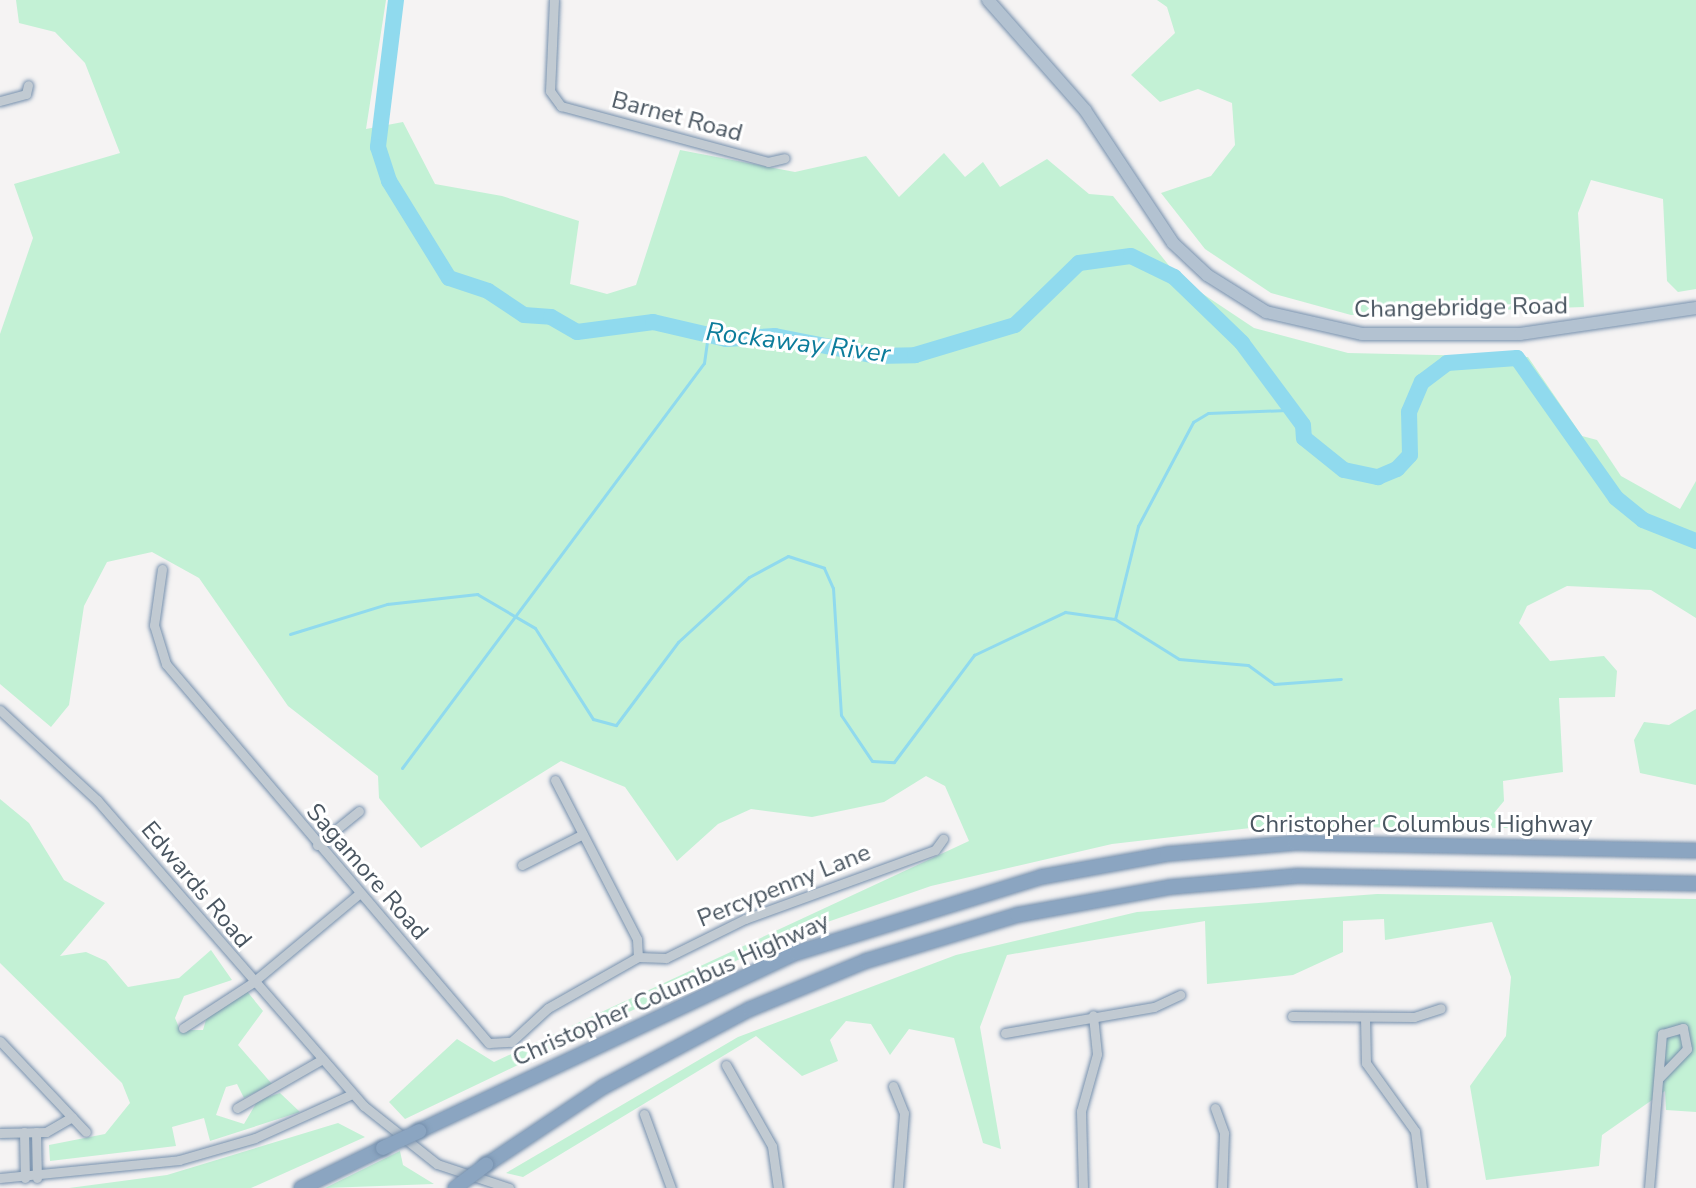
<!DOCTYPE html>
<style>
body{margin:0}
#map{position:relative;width:1696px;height:1188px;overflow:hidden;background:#f5f3f3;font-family:"Nunito Sans",sans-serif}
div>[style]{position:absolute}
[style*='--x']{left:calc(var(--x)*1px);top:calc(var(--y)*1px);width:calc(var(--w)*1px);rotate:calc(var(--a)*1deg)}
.green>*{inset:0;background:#c3f1d5}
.stream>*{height:3px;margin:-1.5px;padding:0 1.5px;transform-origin:1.5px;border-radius:1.5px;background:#90daee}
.river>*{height:16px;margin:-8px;padding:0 8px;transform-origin:8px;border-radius:8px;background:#90daee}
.roads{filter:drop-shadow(0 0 2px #7690ad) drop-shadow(0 0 2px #7690ad)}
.minor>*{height:9px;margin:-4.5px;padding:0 4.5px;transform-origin:4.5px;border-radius:4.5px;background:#c1cad2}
.major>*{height:12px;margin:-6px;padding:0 6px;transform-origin:6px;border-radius:6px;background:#b3c2d1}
.highway>*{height:14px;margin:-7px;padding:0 7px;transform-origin:7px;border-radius:7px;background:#8ba5c1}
.bridges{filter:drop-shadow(0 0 2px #7690ad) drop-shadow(0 0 2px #7690ad)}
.highway-bridge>*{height:14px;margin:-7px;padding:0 7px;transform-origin:7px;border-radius:7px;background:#8ba5c1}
span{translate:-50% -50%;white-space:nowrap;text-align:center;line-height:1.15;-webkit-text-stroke:6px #fff;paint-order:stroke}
.street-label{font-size:24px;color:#4a5661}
.water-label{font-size:26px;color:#0c7c9b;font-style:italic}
</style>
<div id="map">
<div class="green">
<div style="clip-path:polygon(16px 0,386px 0,366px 129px,403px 122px,435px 184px,502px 196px,579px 221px,570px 284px,607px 294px,636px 285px,680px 150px,795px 172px,866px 156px,899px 197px,944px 153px,965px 177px,983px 162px,1000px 187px,1047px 159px,1089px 194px,1113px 196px,1179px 278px,1254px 328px,1348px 353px,1528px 357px,1582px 436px,1597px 440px,1621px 476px,1680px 509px,1696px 481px,1696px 618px,1651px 590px,1567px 586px,1527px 606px,1519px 623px,1550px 661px,1604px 656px,1617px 671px,1615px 697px,1559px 698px,1563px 772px,1503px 781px,1504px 801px,1494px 813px,1504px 826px,1529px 828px,1259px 827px,1112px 844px,931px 886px,790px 935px,405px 1119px,389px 1102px,457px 1039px,494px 1062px,969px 841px,945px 786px,926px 776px,884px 802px,812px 817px,751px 809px,718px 824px,677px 861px,625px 787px,561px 761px,421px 848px,379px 798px,378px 776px,288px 706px,199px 578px,152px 552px,107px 562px,84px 606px,69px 705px,51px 727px,0 684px,0 334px,33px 238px,14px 184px,120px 153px,85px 63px,55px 32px,19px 23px)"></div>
<div style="clip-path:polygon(1157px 0,1696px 0,1696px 289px,1678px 292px,1667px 281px,1663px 199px,1591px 180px,1578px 213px,1584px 307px,1351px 315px,1271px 293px,1205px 249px,1161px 193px,1211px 176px,1235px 145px,1232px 103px,1198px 89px,1160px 102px,1131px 75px,1175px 33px,1167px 7px)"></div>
<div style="clip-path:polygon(1696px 709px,1696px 785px,1640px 773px,1634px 740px,1644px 722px,1669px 725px)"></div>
<div style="clip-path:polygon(0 799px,29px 823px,64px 880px,105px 903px,60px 956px,86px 952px,106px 961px,128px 987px,179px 978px,211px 950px,232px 980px,184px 996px,175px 1018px,180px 1030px,203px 1030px,210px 1006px,246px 990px,263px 1011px,238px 1045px,272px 1084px,244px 1098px,237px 1084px,226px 1087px,216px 1115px,244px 1124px,258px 1100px,280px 1093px,300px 1112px,210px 1141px,204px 1118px,172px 1127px,176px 1146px,50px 1161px,49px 1145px,105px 1134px,130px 1103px,122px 1083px,0 963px)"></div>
<div style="clip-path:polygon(1377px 894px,1696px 899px,1696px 1112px,1666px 1110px,1665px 1091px,1602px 1135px,1599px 1166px,1486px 1180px,1470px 1086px,1506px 1036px,1511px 977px,1492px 922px,1385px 940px,1384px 919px,1343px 921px,1343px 952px,1293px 975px,1207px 984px,1205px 921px,1007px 955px,980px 1027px,1001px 1149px,983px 1143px,954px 1038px,909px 1029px,890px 1055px,871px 1024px,846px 1021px,830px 1040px,838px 1061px,802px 1076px,756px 1036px,523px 1177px,506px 1173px,738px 1037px,956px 955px,1137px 912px)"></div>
<div style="clip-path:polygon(338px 1123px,365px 1137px,251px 1188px,69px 1188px,167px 1175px)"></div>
<div style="clip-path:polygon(400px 1151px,403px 1165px,434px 1184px,325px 1188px)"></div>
</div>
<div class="stream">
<div style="--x:1115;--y:619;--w:96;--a:-76.1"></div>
<div style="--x:1138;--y:526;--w:118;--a:-62.1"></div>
<div style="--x:1193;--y:422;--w:17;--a:-31"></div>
<div style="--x:1208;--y:413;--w:79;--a:-2.2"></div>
<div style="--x:290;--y:634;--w:102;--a:-17.2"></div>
<div style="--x:387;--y:604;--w:91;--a:-6.3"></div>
<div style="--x:477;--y:594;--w:67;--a:30.4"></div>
<div style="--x:535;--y:628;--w:108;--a:57.5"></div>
<div style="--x:593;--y:719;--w:24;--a:15"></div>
<div style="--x:616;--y:725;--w:104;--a:-53.2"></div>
<div style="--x:678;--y:642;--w:96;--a:-42.5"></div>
<div style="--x:749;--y:577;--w:44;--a:-28.3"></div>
<div style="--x:788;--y:556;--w:38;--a:18"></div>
<div style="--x:824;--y:568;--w:22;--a:66"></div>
<div style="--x:833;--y:588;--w:127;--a:86.4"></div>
<div style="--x:841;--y:715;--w:55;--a:56"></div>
<div style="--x:872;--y:761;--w:22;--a:3"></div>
<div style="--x:894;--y:762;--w:134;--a:-53.2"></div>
<div style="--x:974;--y:655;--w:101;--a:-25.3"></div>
<div style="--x:1065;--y:612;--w:50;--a:8"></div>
<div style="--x:1115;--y:619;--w:75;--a:32"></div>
<div style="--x:1179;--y:659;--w:69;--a:5"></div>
<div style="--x:1248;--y:665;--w:32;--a:36"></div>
<div style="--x:1274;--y:684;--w:67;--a:-4.3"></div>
<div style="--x:402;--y:768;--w:505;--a:-53.29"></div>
<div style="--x:704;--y:363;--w:27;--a:-82"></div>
</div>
<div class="river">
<div style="--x:396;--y:0;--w:148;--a:97"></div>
<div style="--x:378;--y:147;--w:36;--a:72"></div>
<div style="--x:389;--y:181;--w:114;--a:58.3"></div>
<div style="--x:449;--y:278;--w:41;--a:18.4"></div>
<div style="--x:488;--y:291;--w:43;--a:33.7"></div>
<div style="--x:524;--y:315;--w:27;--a:4"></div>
<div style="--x:551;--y:317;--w:30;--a:30"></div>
<div style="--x:577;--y:332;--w:77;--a:-7.5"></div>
<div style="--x:653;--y:322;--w:75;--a:13.1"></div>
<div style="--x:726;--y:339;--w:49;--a:-3.5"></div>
<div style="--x:775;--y:336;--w:103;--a:11.2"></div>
<div style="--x:876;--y:356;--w:39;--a:-1"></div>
<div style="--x:915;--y:355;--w:104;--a:-16.7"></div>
<div style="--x:1015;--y:325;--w:89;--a:-44.1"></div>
<div style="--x:1079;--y:263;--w:52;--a:-7.7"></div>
<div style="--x:1131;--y:256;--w:48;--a:26"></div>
<div style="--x:1174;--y:277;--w:95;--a:44.1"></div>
<div style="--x:1242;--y:343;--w:102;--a:53.4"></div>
<div style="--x:1303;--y:425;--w:13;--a:86"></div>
<div style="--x:1304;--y:438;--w:51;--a:38.7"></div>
<div style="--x:1344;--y:470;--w:35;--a:12"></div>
<div style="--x:1378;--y:477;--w:21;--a:-23"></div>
<div style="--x:1397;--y:469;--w:19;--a:-47"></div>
<div style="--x:1410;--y:455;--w:43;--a:-91.3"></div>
<div style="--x:1409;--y:412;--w:33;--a:-67"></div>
<div style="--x:1422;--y:382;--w:31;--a:-37"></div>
<div style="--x:1447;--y:363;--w:70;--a:-4.1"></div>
<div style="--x:1517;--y:358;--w:171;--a:54.7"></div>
<div style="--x:1616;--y:498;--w:35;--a:39"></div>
<div style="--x:1643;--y:520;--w:57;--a:21.6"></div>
</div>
<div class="roads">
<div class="minor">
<div style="--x:554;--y:0;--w:91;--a:92.5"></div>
<div style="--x:550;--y:91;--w:19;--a:54"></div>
<div style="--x:561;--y:106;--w:214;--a:15.1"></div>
<div style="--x:768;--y:162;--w:17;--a:-13"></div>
<div style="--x:0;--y:101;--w:27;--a:-15"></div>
<div style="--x:26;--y:94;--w:9;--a:-77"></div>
<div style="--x:162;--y:569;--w:57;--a:98.1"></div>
<div style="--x:154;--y:625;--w:41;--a:72.9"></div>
<div style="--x:166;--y:664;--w:498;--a:49.6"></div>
<div style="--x:489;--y:1043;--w:22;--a:-3"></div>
<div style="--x:511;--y:1042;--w:50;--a:-42.6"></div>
<div style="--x:548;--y:1008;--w:103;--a:-29.5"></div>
<div style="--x:0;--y:710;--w:132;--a:42.9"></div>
<div style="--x:97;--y:800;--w:406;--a:48.9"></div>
<div style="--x:364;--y:1106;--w:93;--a:38.5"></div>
<div style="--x:437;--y:1164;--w:76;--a:18.4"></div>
<div style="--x:555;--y:780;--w:179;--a:62.7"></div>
<div style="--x:637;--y:939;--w:18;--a:87"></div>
<div style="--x:317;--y:845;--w:54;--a:-39"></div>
<div style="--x:522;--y:865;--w:68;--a:-26.9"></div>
<div style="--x:638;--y:957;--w:28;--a:2"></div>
<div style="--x:666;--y:958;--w:88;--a:-26.3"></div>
<div style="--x:745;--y:919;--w:202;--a:-20"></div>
<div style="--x:935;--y:850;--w:14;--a:-54"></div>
<div style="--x:1292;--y:1016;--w:122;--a:0.5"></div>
<div style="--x:1414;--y:1017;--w:28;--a:-18"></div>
<div style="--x:1365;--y:1017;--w:46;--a:88.8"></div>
<div style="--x:1366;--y:1063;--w:84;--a:54.2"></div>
<div style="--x:1415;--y:1131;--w:57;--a:83"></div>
<div style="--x:183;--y:1028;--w:82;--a:-33.1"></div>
<div style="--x:252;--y:983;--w:139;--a:-39.8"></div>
<div style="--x:1005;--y:1033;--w:151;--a:-9.9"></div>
<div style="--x:1154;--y:1007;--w:29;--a:-25"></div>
<div style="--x:0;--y:1041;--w:125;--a:46.6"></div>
<div style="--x:726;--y:1065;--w:93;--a:60.4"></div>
<div style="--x:772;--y:1146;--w:42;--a:81.9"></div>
<div style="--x:893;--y:1086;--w:29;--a:68"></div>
<div style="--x:904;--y:1113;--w:75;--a:94.6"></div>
<div style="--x:237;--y:1108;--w:95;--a:-29.8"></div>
<div style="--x:1215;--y:1108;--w:27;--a:70"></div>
<div style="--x:1224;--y:1133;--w:55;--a:92.1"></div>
<div style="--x:644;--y:1114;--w:79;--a:70"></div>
<div style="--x:24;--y:1132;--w:46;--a:88.8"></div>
<div style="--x:36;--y:1132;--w:46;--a:88.8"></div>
<div style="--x:0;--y:1133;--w:46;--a:-1.2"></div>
<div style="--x:46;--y:1132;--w:30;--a:-30"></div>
<div style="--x:0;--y:1178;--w:180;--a:-5.7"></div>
<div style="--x:179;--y:1160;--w:79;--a:-16.1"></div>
<div style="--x:255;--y:1138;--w:107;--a:-24.4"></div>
<div style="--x:1083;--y:1188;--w:77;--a:-91.5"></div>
<div style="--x:1081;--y:1111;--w:59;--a:-74.3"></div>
<div style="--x:1097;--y:1054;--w:39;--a:-96"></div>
<div style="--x:1649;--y:1188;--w:155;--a:-85.2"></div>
<div style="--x:1662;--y:1034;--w:22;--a:-16"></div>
<div style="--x:1683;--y:1028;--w:21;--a:79"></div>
<div style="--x:1687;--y:1049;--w:39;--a:134"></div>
</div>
<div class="major">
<div style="--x:988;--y:0;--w:147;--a:48.6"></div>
<div style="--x:1085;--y:110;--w:159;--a:56.5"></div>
<div style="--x:1173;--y:243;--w:47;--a:43.3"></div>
<div style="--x:1207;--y:275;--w:70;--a:32.1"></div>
<div style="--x:1266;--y:312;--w:98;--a:12.9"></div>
<div style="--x:1362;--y:334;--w:158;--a:0"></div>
<div style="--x:1520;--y:334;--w:178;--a:-8.4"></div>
</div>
<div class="highway">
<div style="--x:419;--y:1131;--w:417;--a:-25.3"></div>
<div style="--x:796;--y:953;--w:257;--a:-17.2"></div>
<div style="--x:1041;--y:877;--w:128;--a:-10.3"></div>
<div style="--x:1167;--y:854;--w:128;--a:-4.9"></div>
<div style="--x:1295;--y:843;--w:401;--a:1.1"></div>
<div style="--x:486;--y:1165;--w:141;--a:-33.7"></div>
<div style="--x:603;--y:1087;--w:166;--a:-28"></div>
<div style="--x:750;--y:1009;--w:126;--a:-22.5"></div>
<div style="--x:866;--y:961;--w:158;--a:-16.9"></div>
<div style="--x:1017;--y:915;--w:157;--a:-10.3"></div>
<div style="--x:1171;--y:887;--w:126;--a:-5"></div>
<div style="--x:1297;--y:876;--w:399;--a:1.1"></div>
<div style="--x:301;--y:1188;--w:91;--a:-26"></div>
</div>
</div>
<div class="bridges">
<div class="highway-bridge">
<div style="--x:383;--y:1148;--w:40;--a:-25"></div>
<div style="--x:455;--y:1188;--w:39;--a:-37"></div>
</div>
</div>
<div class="street-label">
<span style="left:677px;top:117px;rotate:15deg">Barnet Road</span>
<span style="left:1461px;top:308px;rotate:-1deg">Changebridge Road</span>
<span style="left:1421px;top:825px">Christopher Columbus Highway</span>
<span style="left:367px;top:872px;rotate:49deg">Sagamore Road</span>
<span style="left:196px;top:885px;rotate:50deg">Edwards Road</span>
<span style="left:784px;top:886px;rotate:-22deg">Percypenny Lane</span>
<span style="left:671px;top:990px;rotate:-24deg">Christopher Columbus Highway</span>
</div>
<div class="water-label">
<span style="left:798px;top:343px;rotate:7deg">Rockaway River</span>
</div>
</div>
